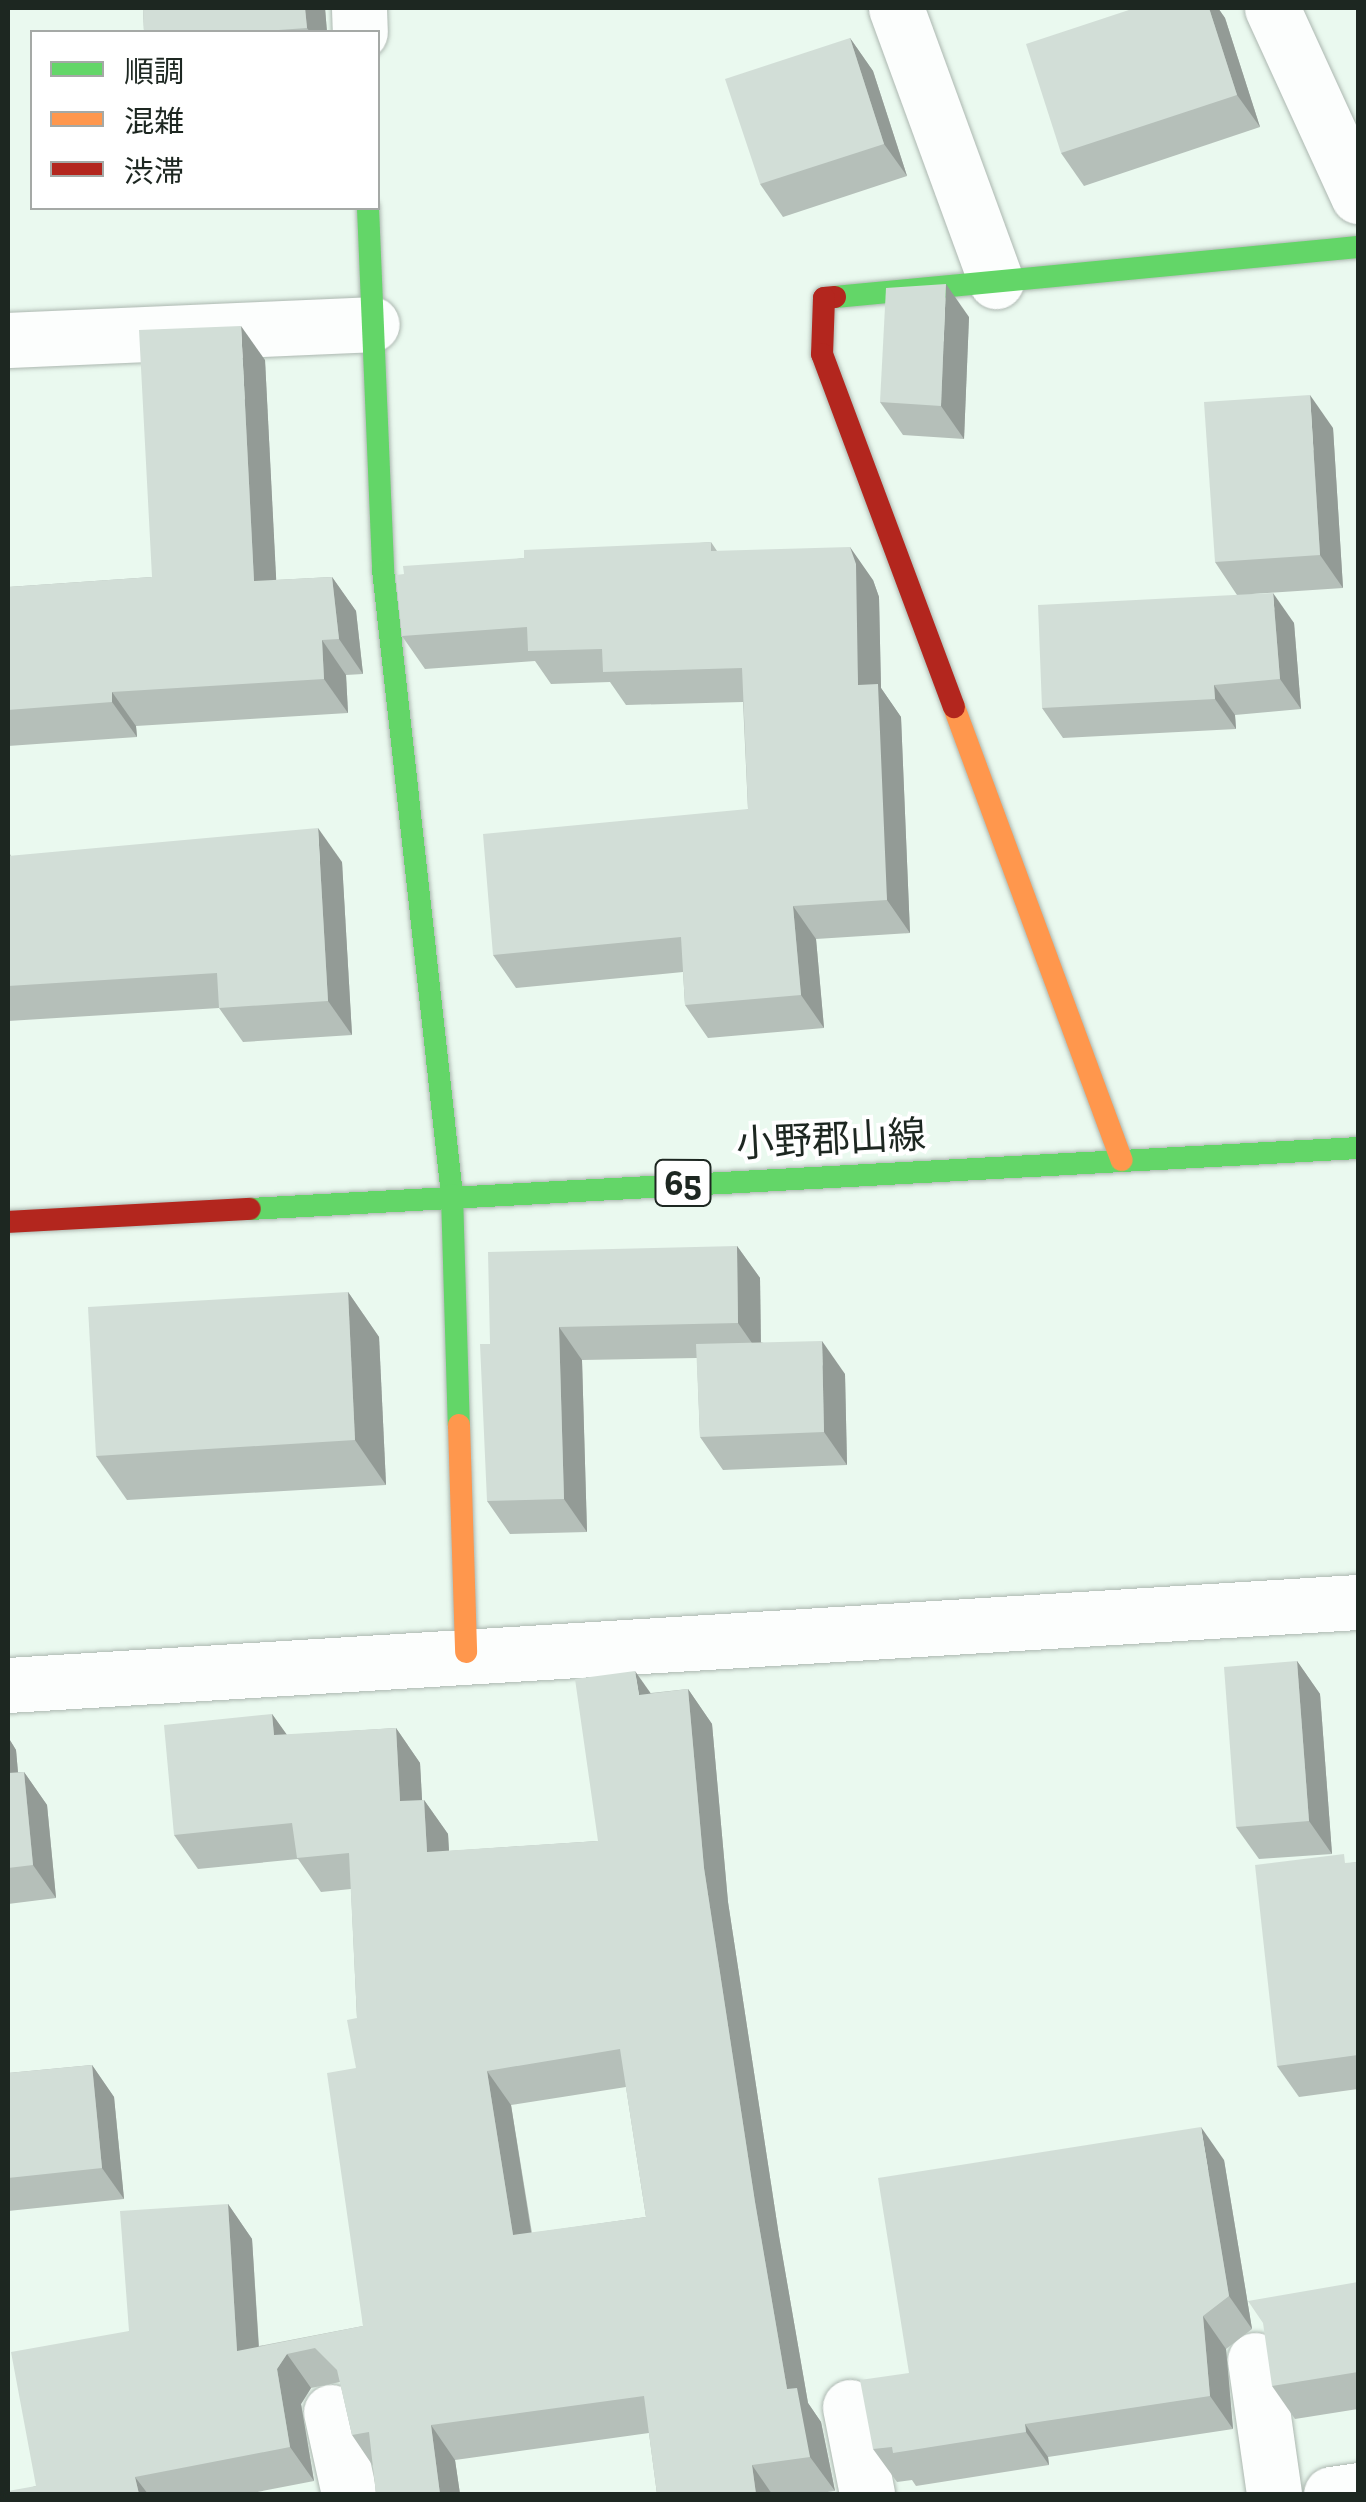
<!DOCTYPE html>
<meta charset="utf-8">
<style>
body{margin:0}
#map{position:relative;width:1366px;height:2502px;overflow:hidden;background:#eaf9ef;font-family:"Zilla Slab","Noto Sans JP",serif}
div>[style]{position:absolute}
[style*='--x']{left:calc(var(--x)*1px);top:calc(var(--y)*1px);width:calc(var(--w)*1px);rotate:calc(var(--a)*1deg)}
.roads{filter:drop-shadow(0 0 2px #acb7b0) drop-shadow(0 0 2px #acb7b0)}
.street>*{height:55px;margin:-27.5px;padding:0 27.5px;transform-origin:27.5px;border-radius:27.5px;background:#fcfefd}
.fast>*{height:22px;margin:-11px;padding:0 11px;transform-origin:11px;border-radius:11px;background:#63d668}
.slow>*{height:22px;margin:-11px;padding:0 11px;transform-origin:11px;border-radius:11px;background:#ff974d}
.jam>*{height:22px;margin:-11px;padding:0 11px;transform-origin:11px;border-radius:11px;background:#b3261e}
.wall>*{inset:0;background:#b5bfb9}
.shaded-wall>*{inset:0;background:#939b96}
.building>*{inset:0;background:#d2ded7}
span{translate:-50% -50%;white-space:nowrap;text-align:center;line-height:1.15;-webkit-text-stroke:8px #fff;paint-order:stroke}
.shield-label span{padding:2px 8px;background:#fff;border:2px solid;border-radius:8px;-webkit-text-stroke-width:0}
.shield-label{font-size:35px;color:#1d2721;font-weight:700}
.street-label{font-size:38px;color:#1d2721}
.frame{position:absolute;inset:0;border:10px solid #1d2721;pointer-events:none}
.legend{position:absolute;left:30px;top:30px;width:350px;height:180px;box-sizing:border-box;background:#fff;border:2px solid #a5a9a6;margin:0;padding:12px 18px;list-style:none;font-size:30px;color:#1d2721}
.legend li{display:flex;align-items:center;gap:20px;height:50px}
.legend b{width:50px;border:2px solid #a5a9a6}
</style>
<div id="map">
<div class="roads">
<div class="street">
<div style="--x:359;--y:8;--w:24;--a:88"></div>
<div style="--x:896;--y:8;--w:291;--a:69.9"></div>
<div style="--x:1272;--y:8;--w:207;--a:65.4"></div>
<div style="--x:8;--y:340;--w:364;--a:-2.5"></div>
<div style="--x:8;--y:1685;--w:1353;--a:-3.52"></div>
<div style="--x:1255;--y:2360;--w:135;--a:81.9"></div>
<div style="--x:850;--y:2407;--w:89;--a:78.9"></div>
<div style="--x:331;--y:2412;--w:84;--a:77.6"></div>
<div style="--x:1331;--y:2494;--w:27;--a:-8"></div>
</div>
<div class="fast">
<div style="--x:368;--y:208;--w:362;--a:87.6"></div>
<div style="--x:383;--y:570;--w:629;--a:83.7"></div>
<div style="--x:452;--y:1195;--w:230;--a:88.3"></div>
<div style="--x:835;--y:297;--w:525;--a:-5.46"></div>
<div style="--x:250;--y:1209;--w:1110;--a:-3.15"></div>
</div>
<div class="slow">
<div style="--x:954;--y:707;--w:483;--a:69.7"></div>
<div style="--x:459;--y:1425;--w:227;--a:88.2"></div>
</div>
<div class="jam">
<div style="--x:835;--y:297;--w:11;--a:175"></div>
<div style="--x:824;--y:298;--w:56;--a:92"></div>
<div style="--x:822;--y:354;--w:377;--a:69.5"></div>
<div style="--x:8;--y:1222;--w:242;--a:-3.1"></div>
</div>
</div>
<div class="wall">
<div style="clip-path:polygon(143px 8px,325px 8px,327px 32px,144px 32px)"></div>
<div style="clip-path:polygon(1135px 8px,1218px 8px,1225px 18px,1260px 127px,1084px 186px,1061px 153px)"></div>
<div style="clip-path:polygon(850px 38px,873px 71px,907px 176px,783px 217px,760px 184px)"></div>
<div style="clip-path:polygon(969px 317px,964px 439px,903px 435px,880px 402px)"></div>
<div style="clip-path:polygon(265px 360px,276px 580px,332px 577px,356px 611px,363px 674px,346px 675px,348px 713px,136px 726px,137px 737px,8px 746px,8px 587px,152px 577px)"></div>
<div style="clip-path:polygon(1333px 428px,1343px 588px,1252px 594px,1294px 623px,1301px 709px,1235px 715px,1236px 729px,1063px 738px,1042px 708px,1237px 595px,1215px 562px)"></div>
<div style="clip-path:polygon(711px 542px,717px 551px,873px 580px,879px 597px,881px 688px,901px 717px,910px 933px,816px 939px,824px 1028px,708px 1038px,685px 1005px,683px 972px,516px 988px,493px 955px,748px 809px,743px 702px,626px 705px,610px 682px,551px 684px,535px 661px,425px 669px,402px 636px,404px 574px,524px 558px)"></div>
<div style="clip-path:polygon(8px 850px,11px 856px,342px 862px,352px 1035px,243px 1042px,219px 1008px,8px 1021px)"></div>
<div style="clip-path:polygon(737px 1246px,760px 1278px,761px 1342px,845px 1374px,847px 1465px,723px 1470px,700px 1437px,697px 1358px,582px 1360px,587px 1532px,510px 1534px,487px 1501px,490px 1344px)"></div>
<div style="clip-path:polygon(348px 1292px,379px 1337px,386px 1485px,127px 1500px,96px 1456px)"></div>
<div style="clip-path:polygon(1297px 1661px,1320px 1694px,1332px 1854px,1259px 1859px,1236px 1827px)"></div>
<div style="clip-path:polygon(evenodd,688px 1689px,712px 1724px,728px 1902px,779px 2236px,808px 2403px,821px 2422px,835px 2491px,812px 2494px,657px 2494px,649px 2433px,455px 2460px,460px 2494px,376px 2494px,373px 2466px,352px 2435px,340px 2382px,311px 2388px,301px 2404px,314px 2481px,247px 2494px,8px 2494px,36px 2486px,129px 2331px,228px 2204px,252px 2239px,259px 2346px,363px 2326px,356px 2068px,357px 2018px,351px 1889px,321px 1892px,298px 1859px,198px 1869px,174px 1835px,272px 1714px,287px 1735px,396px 1728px,420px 1763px,422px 1800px,424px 1800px,448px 1834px,449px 1851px,598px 1841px,651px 1693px,688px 1689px,626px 2087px,646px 2217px,532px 2233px,511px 2105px,626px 2087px)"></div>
<div style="clip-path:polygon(8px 1737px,16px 1750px,18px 1772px,24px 1772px,47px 1805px,56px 1898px,8px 1904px)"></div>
<div style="clip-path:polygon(1358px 1862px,1358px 2089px,1299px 2097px,1277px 2066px,1350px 1863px)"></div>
<div style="clip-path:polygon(92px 2065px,114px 2097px,124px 2199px,8px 2211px,8px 2073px)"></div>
<div style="clip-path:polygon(1224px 2160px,1252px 2329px,1226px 2349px,1233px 2429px,1048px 2457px,1049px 2465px,916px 2486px,912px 2480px,897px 2482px,873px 2449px,909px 2373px)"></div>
<div style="clip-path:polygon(1358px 2282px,1358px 2409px,1295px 2419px,1272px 2386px)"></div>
</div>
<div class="shaded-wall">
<div style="clip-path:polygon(305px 8px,325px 8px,327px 32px,310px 32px,307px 28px)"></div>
<div style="clip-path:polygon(1209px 8px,1218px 8px,1225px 18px,1260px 127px,1237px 95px)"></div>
<div style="clip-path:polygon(850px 38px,873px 71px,907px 176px,884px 144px)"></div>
<div style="clip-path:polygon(946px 284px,969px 317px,964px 439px,941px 406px)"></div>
<div style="clip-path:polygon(241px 326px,265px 360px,278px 615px,254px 581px)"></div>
<div style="clip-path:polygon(1310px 395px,1333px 428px,1343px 588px,1320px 555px)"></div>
<div style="clip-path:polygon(850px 547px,873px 580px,879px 597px,881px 688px,901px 717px,910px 933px,887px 900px,858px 685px)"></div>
<div style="clip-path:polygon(332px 577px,356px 611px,363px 674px,339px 639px)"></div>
<div style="clip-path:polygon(1273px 593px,1294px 623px,1301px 709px,1280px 679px)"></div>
<div style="clip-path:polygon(322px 640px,346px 675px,348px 713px,324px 679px)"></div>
<div style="clip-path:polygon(1214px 685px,1235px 715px,1236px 729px,1215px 699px)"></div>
<div style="clip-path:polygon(112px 692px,136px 726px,137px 737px,112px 702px)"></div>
<div style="clip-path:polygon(318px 828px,342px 862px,352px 1035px,328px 1001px)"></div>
<div style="clip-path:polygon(793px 906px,816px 939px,824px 1028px,801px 995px)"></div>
<div style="clip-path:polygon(737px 1246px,760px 1278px,761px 1356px,738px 1323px)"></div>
<div style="clip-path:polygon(348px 1292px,379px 1337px,386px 1485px,355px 1440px)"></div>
<div style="clip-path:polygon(559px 1327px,582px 1360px,587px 1532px,564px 1499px)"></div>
<div style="clip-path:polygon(822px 1341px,845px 1374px,847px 1465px,824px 1432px)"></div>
<div style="clip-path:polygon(1297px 1661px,1320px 1694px,1332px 1854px,1309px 1821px)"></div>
<div style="clip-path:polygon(635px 1671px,659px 1705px,639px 1695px)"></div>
<div style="clip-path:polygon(688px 1689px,712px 1724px,728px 1902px,779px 2236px,808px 2403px,821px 2422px,835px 2491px,810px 2457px,787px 2389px,755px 2202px,704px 1868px)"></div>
<div style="clip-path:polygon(272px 1714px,297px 1749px,274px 1735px)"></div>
<div style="clip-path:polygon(396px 1728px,420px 1763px,424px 1835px,400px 1801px)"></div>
<div style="clip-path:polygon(8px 1737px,16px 1750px,21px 1807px,8px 1787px)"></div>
<div style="clip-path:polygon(24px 1772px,47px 1805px,56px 1898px,33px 1865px)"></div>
<div style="clip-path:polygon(424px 1800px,448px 1834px,451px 1887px,427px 1852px)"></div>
<div style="clip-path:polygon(92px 2065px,114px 2097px,124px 2199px,102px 2168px)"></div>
<div style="clip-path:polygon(487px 2071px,511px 2105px,537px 2270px,513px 2235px)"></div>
<div style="clip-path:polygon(1201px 2127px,1224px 2160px,1252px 2329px,1229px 2296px)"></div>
<div style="clip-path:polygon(228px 2204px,252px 2239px,261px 2385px,237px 2351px)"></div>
<div style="clip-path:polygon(1203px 2316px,1226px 2349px,1233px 2429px,1210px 2396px)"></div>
<div style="clip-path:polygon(287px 2354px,311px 2388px,301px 2404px,314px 2481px,290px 2447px,277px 2369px)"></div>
<div style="clip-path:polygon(1025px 2424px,1048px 2457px,1049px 2465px,1026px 2432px)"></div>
<div style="clip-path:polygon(431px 2425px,455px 2460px,460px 2494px,440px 2494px)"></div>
<div style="clip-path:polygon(752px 2465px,772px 2494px,756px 2494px)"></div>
<div style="clip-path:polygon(135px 2477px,148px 2494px,139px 2494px)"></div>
</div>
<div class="building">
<div style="clip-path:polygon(143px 8px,305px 8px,307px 28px,250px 32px,144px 32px)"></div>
<div style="clip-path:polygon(1135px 8px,1209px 8px,1237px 95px,1061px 153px,1026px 44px)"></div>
<div style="clip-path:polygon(850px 38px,884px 144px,760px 184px,725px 79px)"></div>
<div style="clip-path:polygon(946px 284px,941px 406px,880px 402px,886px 288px)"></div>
<div style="clip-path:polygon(241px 326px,254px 581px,332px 577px,339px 639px,322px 640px,324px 679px,112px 692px,112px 702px,8px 710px,8px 587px,152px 577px,139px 330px)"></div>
<div style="clip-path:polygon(1310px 395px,1320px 555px,1215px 562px,1204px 402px)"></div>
<div style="clip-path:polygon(711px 542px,711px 551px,850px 547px,856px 564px,858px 685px,878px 684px,887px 900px,793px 906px,801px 995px,685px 1005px,681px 937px,493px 955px,483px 834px,748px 809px,742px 668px,603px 672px,602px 649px,528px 651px,527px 627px,402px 636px,396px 575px,404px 574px,403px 566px,524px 558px,524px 550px)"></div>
<div style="clip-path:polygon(1273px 593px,1280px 679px,1214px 685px,1215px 699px,1042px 708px,1038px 605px)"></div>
<div style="clip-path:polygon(318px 828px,328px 1001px,219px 1008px,217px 973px,8px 986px,8px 856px)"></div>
<div style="clip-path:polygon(737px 1246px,738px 1323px,559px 1327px,564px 1499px,487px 1501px,480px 1344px,490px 1344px,488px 1252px)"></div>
<div style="clip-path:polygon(348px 1292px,355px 1440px,96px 1456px,88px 1307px)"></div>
<div style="clip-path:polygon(822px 1341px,824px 1432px,700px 1437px,696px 1344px)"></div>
<div style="clip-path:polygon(1297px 1661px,1309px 1821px,1236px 1827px,1224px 1667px)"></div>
<div style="clip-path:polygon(evenodd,635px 1671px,639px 1695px,688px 1689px,704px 1868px,755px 2202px,787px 2389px,797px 2388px,810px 2457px,752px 2465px,756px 2494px,657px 2494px,644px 2396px,431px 2425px,440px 2494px,376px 2494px,369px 2432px,352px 2435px,337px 2370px,315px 2348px,287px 2354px,277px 2369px,290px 2447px,135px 2477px,139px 2494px,8px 2494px,8px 2491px,36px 2486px,11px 2352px,129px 2331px,120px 2211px,228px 2204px,237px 2351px,363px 2326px,327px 2073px,356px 2068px,347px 2020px,357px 2018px,349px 1853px,297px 1858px,292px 1823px,174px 1835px,164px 1725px,272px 1714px,274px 1735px,396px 1728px,400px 1801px,424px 1800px,427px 1852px,598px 1841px,575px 1679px,635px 1671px,620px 2049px,646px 2217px,513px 2235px,487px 2071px,620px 2049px)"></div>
<div style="clip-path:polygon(24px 1772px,33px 1865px,8px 1868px,8px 1773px)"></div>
<div style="clip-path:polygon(1344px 1854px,1345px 1863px,1358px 1862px,1358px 2055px,1277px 2066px,1255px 1865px)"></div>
<div style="clip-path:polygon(92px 2065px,102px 2168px,8px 2178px,8px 2073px)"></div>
<div style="clip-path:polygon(1201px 2127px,1229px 2296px,1203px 2316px,1210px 2396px,1025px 2424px,1026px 2432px,893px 2453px,892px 2447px,873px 2449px,860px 2380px,909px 2373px,878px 2178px)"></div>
<div style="clip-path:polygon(1358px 2282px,1358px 2372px,1272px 2386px,1263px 2323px,1248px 2301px)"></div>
</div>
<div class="shield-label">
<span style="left:683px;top:1183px">65</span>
</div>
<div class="street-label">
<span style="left:831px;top:1140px;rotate:-3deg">小野郡山線</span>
</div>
<div class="frame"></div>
<ul class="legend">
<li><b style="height:12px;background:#63d668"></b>順調</li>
<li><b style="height:12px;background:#ff974d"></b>混雑</li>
<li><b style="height:12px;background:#b3261e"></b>渋滞</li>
</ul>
</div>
